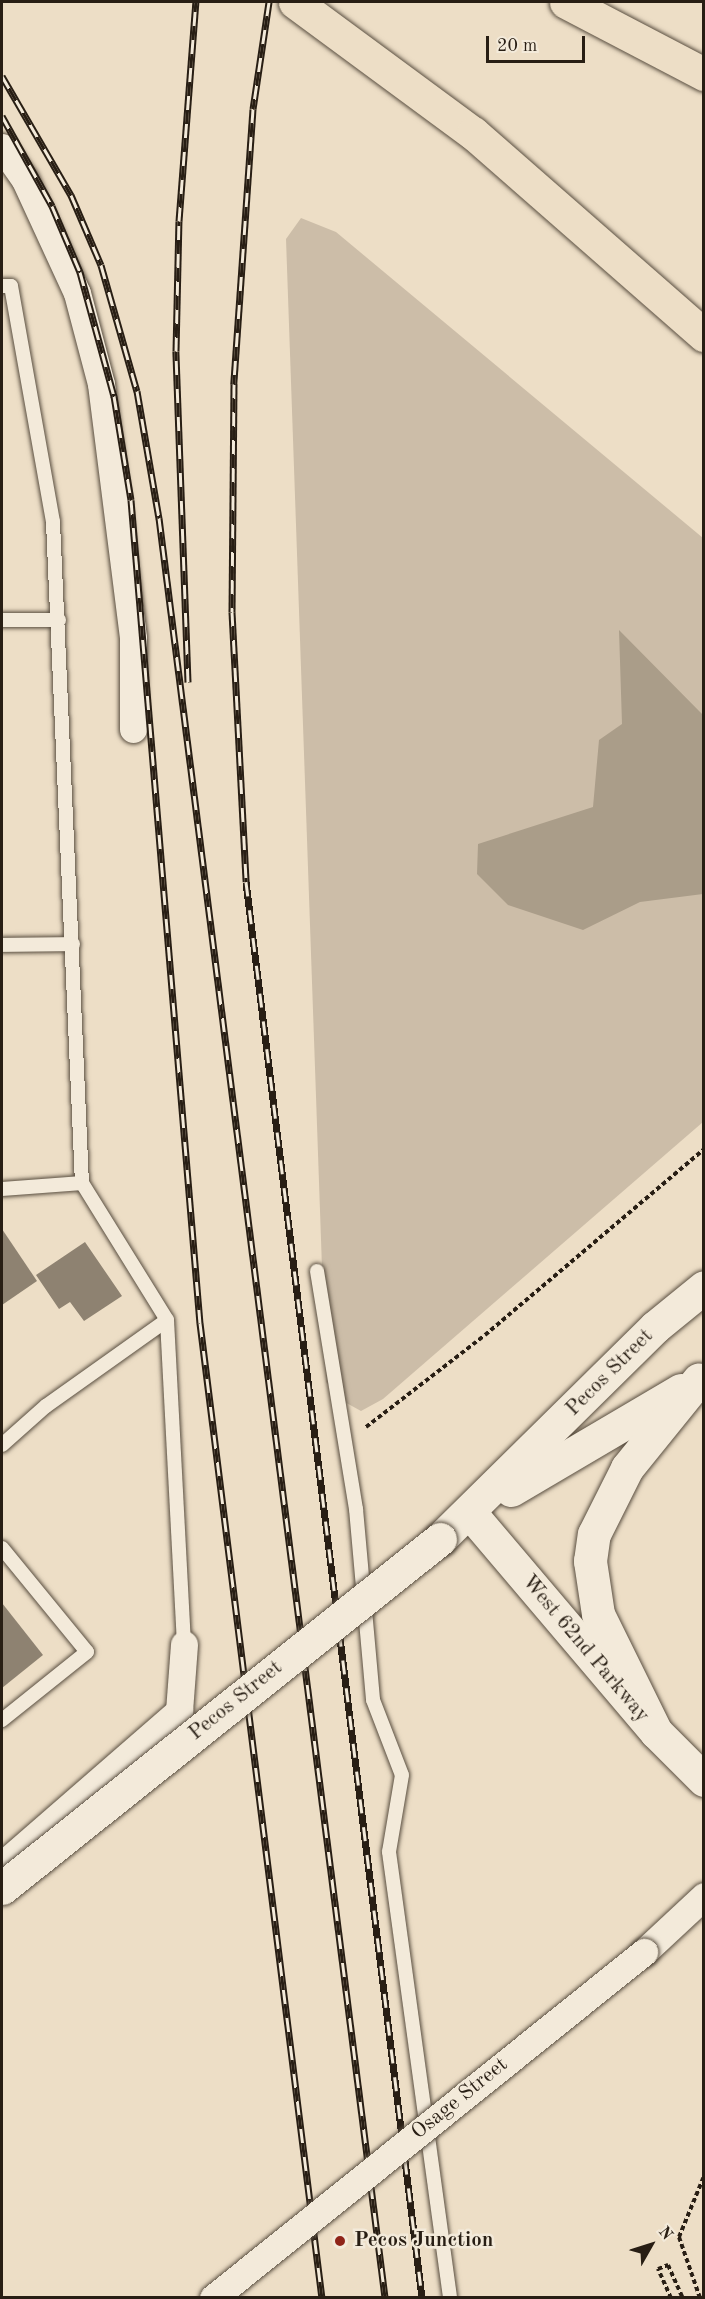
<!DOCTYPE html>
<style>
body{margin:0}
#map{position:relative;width:705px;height:2299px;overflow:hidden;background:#eddec6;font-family:"Old Standard TT",serif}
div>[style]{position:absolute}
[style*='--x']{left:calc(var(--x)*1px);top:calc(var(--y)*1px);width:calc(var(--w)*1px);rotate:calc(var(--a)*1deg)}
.green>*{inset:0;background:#ccbda8}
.water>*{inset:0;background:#aa9d89}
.building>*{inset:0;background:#8e8271}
.path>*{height:4px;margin-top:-2px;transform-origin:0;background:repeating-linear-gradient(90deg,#281e14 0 4.5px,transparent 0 7.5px)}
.roads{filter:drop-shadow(0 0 2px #594e40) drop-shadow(0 0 2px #594e40)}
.lane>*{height:14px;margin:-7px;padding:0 7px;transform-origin:7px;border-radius:7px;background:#f3eada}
.street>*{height:27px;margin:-13.5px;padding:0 13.5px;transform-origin:13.5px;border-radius:13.5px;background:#f3eada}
.secondary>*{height:33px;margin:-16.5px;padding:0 16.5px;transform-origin:16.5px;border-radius:16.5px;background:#f3eada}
.highway>*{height:33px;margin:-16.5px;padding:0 16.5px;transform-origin:16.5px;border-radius:16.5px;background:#eddec6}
.rail>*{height:7px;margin-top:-3.5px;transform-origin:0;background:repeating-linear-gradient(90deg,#f3eada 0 14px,#281e14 0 28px);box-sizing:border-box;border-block:2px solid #281e14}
.bridges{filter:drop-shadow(0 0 2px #594e40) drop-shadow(0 0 2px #594e40)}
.street-bridge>*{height:27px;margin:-13.5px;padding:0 13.5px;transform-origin:13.5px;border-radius:13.5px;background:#f3eada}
.secondary-bridge>*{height:33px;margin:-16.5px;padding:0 16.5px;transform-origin:16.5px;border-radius:16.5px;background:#f3eada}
.dots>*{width:16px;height:16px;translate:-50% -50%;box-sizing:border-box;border:3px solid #f3eada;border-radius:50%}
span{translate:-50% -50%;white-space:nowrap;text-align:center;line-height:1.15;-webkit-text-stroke:5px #f3eada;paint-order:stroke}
.street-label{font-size:21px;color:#281e14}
.poi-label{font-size:21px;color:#281e14;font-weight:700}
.left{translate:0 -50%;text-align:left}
.frame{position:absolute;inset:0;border:3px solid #281e14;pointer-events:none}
.north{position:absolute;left:621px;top:2215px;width:60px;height:60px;-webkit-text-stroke:4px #f3eada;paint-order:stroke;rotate:51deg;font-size:16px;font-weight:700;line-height:24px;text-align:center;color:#281e14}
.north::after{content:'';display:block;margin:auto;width:21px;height:27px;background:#281e14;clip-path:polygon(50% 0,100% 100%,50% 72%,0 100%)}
.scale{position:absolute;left:486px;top:36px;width:99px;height:27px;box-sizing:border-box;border:3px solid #281e14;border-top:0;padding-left:8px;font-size:18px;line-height:21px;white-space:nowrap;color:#281e14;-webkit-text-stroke:4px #f3eada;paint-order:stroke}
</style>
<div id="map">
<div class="green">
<div style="clip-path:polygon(301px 218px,336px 232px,703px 538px,703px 1122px,383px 1399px,361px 1411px,341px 1400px,326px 1382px,286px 239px)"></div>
</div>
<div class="water">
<div style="clip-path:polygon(619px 630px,703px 715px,703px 894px,640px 902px,583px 930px,508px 905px,477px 874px,478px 844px,593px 807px,599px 740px,622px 724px)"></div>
</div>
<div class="building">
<div style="clip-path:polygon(2px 1229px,37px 1281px,2px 1305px)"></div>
<div style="clip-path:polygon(85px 1242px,122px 1296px,84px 1321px,70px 1302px,59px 1309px,36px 1275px)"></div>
<div style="clip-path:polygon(2px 1603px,43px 1655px,2px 1688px)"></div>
</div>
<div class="path">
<div style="--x:366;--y:1427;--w:150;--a:-37.7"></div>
<div style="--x:485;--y:1335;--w:287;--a:-40.3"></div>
<div style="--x:349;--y:2296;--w:2;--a:90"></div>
<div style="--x:671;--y:2298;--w:32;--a:-114"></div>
<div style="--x:658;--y:2269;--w:11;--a:-22"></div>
<div style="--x:668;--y:2265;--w:36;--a:66"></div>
<div style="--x:700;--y:2298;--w:65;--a:-109"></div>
<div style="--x:679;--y:2237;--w:66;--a:-67.7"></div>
</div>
<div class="roads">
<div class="lane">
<div style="--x:2;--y:286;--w:9;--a:0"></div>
<div style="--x:11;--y:286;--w:240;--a:79.9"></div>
<div style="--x:53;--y:522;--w:662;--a:87.49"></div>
<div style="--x:82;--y:1183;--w:80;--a:175.7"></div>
<div style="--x:2;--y:620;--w:57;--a:0"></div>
<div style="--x:2;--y:945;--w:71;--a:-0.8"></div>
<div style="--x:317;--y:1271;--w:241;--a:80.7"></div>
<div style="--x:356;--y:1509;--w:192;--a:84.9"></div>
<div style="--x:373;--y:1700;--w:80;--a:68.9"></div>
<div style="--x:402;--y:1775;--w:78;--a:99.6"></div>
<div style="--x:389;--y:1852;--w:450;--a:82.2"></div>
<div style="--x:167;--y:1320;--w:324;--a:87"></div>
<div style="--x:2;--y:1445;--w:59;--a:-41.6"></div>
<div style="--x:46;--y:1406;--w:148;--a:-35.4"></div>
<div style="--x:167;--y:1320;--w:161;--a:-121.8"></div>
<div style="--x:2;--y:1548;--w:134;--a:50.7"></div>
<div style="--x:87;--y:1652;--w:109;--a:141.3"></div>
</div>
<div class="street">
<div style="--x:2;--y:147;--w:40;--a:55.1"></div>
<div style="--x:25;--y:180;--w:124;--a:65.3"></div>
<div style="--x:77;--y:293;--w:94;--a:75.2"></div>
<div style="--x:101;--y:384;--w:256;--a:82.8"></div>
<div style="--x:133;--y:638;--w:91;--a:90"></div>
<div style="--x:2;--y:1865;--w:235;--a:-41"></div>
<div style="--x:179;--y:1711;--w:67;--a:-85.7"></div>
<div style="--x:644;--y:1952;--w:82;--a:-43"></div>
</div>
<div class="secondary">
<div style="--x:511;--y:1490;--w:197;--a:-30.5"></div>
<div style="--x:471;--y:1514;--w:286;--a:49.7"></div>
<div style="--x:656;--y:1732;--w:68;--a:45"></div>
<div style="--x:440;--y:1539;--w:302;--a:-44.6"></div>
<div style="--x:655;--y:1327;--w:63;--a:-39.2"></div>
<div style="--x:656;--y:1732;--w:131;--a:-116.2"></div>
<div style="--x:598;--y:1614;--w:54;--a:-98.6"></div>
<div style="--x:590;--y:1561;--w:27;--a:-82"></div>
<div style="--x:594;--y:1534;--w:74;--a:-63.4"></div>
<div style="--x:627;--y:1468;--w:114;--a:-51"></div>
</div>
<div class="highway">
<div style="--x:295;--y:2;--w:221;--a:36.4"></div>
<div style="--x:473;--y:133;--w:307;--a:41.2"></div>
<div style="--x:566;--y:2;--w:156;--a:27.6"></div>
</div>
</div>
<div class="rail">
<div style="--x:269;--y:2;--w:108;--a:98.5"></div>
<div style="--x:253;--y:109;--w:276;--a:94"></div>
<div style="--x:234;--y:384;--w:228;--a:90.5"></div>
<div style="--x:232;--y:612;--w:270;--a:87"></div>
<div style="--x:246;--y:882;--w:1427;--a:82.91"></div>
<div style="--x:2;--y:76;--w:138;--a:59.9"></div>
<div style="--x:71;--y:195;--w:76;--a:66.8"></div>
<div style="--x:101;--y:265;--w:131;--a:74.1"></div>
<div style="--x:137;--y:391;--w:129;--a:80.2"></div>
<div style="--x:159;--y:518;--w:1794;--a:82.76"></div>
<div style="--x:2;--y:116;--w:103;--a:60.9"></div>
<div style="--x:52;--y:206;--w:72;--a:67"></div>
<div style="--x:80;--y:272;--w:129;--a:74.7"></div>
<div style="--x:114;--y:396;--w:105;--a:80.7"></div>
<div style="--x:131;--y:500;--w:826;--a:85.21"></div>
<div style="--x:200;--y:1323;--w:983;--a:82.87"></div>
<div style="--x:188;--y:682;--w:331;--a:-92.1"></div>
<div style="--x:176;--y:351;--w:130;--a:-88.7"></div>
<div style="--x:179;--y:221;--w:220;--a:-85.6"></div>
</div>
<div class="bridges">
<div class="street-bridge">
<div style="--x:213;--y:2298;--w:553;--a:-38.76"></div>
</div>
<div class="secondary-bridge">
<div style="--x:2;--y:1888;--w:560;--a:-38.55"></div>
</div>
</div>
<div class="dots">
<div style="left:340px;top:2241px;background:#8f2418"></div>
</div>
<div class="street-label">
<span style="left:610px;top:1373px;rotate:-45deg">Pecos Street</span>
<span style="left:585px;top:1649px;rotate:50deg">West 62nd Parkway</span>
<span style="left:236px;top:1701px;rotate:-39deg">Pecos Street</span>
<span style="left:460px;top:2099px;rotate:-39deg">Osage Street</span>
</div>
<div class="poi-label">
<span class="left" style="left:354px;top:2241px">Pecos Junction</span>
</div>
<div class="frame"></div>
<div class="north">N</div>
<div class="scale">20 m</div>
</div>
